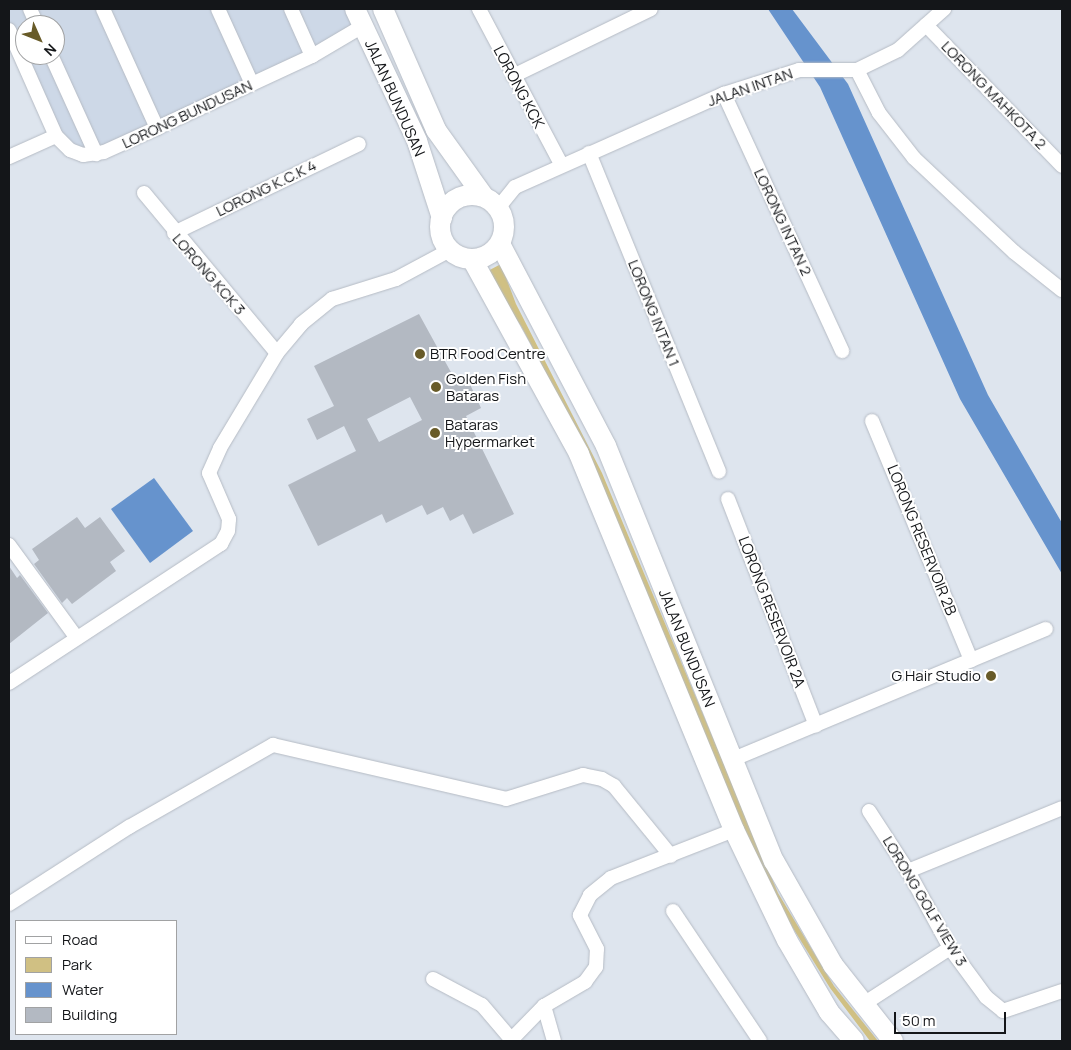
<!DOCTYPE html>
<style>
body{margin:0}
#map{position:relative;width:1071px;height:1050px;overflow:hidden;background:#dee5ee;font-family:Manrope,sans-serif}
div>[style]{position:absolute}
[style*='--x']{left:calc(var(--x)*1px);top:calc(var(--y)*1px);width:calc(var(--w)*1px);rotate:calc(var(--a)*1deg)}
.built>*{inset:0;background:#cdd8e7}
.green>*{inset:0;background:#d0c083}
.water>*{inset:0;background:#6693cd}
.building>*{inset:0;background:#b3b9c2}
.roads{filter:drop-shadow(0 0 1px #b5bbc4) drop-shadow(0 0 1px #b5bbc4)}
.street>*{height:14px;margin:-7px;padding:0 7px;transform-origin:7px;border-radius:7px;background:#fff}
.secondary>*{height:20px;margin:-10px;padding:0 10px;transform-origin:10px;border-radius:10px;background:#fff}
.secondary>.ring{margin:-10px;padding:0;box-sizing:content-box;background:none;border:20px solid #fff;border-radius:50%}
.dots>*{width:14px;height:14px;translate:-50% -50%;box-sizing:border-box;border:2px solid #fff;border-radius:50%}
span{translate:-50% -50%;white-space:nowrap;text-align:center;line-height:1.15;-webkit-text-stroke:4px #fff;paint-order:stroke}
.street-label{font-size:15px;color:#141619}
.poi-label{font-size:15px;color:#141619}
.left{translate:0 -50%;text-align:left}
.right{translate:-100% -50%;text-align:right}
.frame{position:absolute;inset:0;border:10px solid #141619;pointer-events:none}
.legend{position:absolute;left:15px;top:920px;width:162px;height:115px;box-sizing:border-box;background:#fff;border:1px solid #a1a2a3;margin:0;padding:6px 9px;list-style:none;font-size:15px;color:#141619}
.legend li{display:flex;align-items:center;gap:10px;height:25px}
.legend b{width:25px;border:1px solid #a1a2a3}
.north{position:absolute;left:15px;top:15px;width:50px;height:50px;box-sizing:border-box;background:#fff;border:1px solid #a1a2a3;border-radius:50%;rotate:134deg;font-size:14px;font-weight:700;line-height:20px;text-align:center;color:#141619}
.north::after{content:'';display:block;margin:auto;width:18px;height:22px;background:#685b28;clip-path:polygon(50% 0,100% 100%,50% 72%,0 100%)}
.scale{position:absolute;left:894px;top:1012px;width:112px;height:22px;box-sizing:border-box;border:2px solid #141619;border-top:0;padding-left:6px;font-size:15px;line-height:18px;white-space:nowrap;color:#141619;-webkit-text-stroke:4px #fff;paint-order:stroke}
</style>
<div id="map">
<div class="built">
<div style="clip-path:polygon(evenodd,9px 9px,355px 9px,363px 26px,104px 152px,70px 150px,9px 30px,9px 9px,25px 25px,55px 25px,55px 55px,25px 55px,25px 25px)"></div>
</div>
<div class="green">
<div style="clip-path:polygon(501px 264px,516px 304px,602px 473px,778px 893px,834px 986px,878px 1041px,870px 1041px,830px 988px,773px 896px,744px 835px,577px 432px,521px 326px,484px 273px)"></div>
</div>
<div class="water">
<div style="clip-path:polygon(768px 9px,792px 9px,848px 84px,988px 395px,1062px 523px,1062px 574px,960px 399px,820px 87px)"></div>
<div style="clip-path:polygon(154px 478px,193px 531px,150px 563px,111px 509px)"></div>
</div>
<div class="building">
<div style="clip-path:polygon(evenodd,419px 314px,458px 385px,468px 380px,481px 408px,466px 416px,514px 514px,473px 534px,463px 514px,450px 521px,443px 507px,427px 515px,422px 505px,386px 523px,382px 514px,318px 546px,288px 485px,356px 451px,344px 426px,317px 440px,307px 419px,334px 406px,314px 366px,419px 314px,410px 397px,422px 420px,379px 442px,367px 419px,410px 397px)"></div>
<div style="clip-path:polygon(77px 517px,85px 528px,100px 517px,125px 551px,110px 562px,116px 571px,72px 604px,67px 598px,62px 603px,34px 564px,39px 560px,32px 549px)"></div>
<div style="clip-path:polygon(9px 566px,17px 578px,20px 575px,48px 613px,9px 644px)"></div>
</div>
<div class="roads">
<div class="street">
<div style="--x:30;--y:9;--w:17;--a:66"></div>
<div style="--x:103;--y:9;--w:131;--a:65.6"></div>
<div style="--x:218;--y:9;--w:82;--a:65.6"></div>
<div style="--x:291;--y:9;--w:51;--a:65.9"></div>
<div style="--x:479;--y:9;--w:175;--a:62.1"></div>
<div style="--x:926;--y:25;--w:196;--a:46"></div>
<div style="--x:9;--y:30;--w:116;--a:66.1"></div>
<div style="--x:56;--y:136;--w:20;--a:45"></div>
<div style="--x:70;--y:150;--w:14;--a:21"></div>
<div style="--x:83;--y:155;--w:21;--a:-8"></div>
<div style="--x:104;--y:152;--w:58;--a:-24.4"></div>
<div style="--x:157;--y:128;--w:171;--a:-24.9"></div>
<div style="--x:312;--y:56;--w:59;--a:-30.5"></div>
<div style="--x:51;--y:55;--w:109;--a:65.6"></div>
<div style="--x:857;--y:70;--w:46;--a:-26"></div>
<div style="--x:898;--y:50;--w:62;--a:-41.7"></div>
<div style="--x:513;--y:76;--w:153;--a:-25.9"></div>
<div style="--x:724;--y:94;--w:283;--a:65.3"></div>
<div style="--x:589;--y:153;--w:344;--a:67.8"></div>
<div style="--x:9;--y:157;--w:51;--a:-24.1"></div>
<div style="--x:144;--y:193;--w:208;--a:50.3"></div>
<div style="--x:498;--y:208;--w:27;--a:-51"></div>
<div style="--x:515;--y:187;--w:229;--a:-24"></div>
<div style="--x:724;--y:94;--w:79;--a:-17.7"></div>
<div style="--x:799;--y:70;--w:58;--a:0"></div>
<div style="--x:857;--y:70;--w:48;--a:62.9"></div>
<div style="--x:879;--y:113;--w:57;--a:52.1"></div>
<div style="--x:914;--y:158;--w:137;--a:43.2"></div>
<div style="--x:1014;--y:252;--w:61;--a:38.4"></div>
<div style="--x:174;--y:233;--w:205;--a:-25.7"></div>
<div style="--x:872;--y:421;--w:259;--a:67.5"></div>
<div style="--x:728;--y:499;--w:243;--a:68.8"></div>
<div style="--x:9;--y:545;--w:114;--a:53.9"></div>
<div style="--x:9;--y:683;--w:254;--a:-33.3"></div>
<div style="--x:221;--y:544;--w:15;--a:-62"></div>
<div style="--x:228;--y:531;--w:12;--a:-85"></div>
<div style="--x:229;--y:519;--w:50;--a:-113.5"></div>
<div style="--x:209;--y:473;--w:27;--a:-66"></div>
<div style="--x:220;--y:448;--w:111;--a:-59"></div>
<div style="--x:277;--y:353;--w:38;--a:-50"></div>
<div style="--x:301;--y:324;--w:40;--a:-39"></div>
<div style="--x:332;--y:299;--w:67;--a:-17.4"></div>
<div style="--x:396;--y:279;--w:61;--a:-28.2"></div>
<div style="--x:731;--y:760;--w:341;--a:-22.6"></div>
<div style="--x:869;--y:811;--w:72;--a:57"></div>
<div style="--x:908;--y:871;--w:88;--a:61.4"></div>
<div style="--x:950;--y:948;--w:61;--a:53.7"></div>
<div style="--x:986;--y:997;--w:22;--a:39"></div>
<div style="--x:1003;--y:1011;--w:62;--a:-18.7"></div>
<div style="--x:908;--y:871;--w:166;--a:-22.2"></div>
<div style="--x:9;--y:904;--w:143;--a:-32.7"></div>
<div style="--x:129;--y:827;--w:166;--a:-29.7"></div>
<div style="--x:273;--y:745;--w:239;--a:13"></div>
<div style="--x:506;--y:799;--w:81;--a:-17.3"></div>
<div style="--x:583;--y:775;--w:19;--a:12"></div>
<div style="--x:602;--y:779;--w:14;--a:30"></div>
<div style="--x:614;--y:786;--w:90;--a:50.8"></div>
<div style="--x:673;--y:911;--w:156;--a:56.2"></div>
<div style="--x:433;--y:979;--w:55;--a:28"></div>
<div style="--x:482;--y:1005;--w:45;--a:49.5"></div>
<div style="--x:862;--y:1005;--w:105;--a:-32.9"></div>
<div style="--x:544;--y:1006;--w:36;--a:74"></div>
<div style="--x:510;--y:1041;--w:49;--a:-45.8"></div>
<div style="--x:544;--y:1006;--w:48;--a:-30.3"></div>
<div style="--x:585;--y:982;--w:19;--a:-54"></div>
<div style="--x:596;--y:967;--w:18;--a:-87"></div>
<div style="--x:597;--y:949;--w:38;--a:-117"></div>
<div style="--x:580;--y:915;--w:22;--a:-63"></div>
<div style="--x:590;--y:895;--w:27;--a:-39"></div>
<div style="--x:611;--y:878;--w:132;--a:-21.3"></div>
</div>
<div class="secondary">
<div style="--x:355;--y:9;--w:146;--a:64.8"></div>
<div style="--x:417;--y:141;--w:81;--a:72"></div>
<div style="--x:383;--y:9;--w:132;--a:66.3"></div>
<div style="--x:436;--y:130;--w:82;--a:54.4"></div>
<div class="ring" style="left:440px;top:195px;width:44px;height:44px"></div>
<div style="--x:500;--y:244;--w:228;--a:62.3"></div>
<div style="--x:606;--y:446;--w:448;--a:68"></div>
<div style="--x:774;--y:861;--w:120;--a:60.4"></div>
<div style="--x:833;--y:965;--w:97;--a:51.7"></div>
<div style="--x:472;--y:259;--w:222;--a:61.2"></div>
<div style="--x:579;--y:454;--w:407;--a:67.6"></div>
<div style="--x:734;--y:830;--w:122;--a:64.3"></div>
<div style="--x:787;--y:940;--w:83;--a:59.7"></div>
<div style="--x:829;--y:1012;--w:38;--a:49"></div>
</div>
</div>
<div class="dots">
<div style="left:420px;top:354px;background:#685b28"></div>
<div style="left:436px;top:387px;background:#685b28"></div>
<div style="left:435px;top:433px;background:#685b28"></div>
<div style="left:991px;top:676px;background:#685b28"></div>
</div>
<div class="street-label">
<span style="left:519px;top:87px;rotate:62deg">LORONG KCK</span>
<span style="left:750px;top:87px;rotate:-19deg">JALAN INTAN</span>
<span style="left:994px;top:95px;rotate:46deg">LORONG MAHKOTA 2</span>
<span style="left:395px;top:98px;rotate:66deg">JALAN BUNDUSAN</span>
<span style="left:187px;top:114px;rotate:-25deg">LORONG BUNDUSAN</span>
<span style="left:266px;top:188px;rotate:-26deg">LORONG K.C.K 4</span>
<span style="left:783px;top:222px;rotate:65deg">LORONG INTAN 2</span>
<span style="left:209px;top:274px;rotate:49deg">LORONG KCK 3</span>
<span style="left:654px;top:313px;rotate:68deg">LORONG INTAN 1</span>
<span style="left:922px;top:540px;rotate:68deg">LORONG RESERVOIR 2B</span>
<span style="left:772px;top:612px;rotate:69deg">LORONG RESERVOIR 2A</span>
<span style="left:687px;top:648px;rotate:68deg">JALAN BUNDUSAN</span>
<span style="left:925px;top:901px;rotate:59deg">LORONG GOLF VIEW 3</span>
</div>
<div class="poi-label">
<span class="left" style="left:430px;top:354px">BTR Food Centre</span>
<span class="left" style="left:446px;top:387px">Golden Fish<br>Bataras</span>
<span class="left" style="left:445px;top:433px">Bataras<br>Hypermarket</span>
<span class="right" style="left:981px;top:676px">G Hair Studio</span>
</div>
<div class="frame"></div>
<ul class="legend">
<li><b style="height:6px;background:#fff"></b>Road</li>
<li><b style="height:14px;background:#d0c083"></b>Park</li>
<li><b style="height:14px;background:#6693cd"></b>Water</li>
<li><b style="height:14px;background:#b3b9c2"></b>Building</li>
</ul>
<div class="north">N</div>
<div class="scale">50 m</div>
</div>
